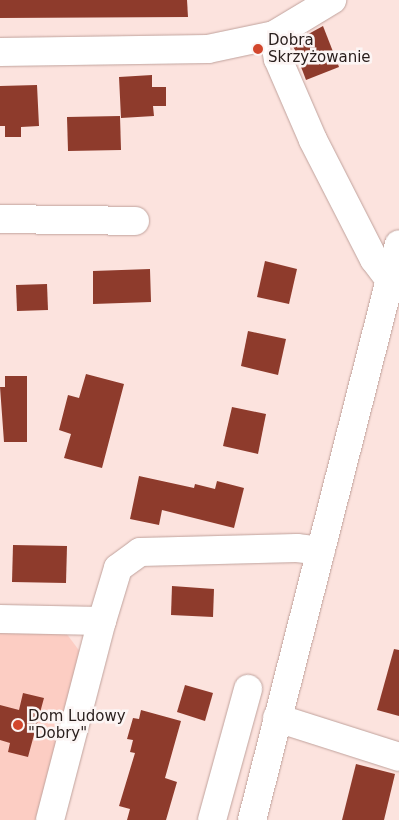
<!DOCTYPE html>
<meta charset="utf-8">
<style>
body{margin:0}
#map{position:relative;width:399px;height:820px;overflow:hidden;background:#fce3de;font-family:"DejaVu Sans",sans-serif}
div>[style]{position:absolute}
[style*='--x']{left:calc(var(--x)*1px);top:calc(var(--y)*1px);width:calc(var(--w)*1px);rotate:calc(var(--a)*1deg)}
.green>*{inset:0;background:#fccdc3}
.building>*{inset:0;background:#8e3b2c}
.roads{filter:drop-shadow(0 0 1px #c0a29c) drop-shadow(0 0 1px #c0a29c)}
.minor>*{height:28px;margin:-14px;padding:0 14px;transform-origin:14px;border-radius:14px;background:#fff}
.major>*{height:28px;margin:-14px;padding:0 14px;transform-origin:14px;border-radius:14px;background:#fff}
.dots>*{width:14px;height:14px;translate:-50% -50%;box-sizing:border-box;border:2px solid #fcf5f4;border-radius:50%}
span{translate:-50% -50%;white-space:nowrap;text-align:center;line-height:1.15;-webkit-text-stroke:5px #fcf5f4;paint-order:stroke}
.poi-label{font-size:15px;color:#281d1b}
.left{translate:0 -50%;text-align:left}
</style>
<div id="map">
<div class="green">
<div style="clip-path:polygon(63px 629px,84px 657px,40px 820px,0 820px,0 630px)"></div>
</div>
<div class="building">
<div style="clip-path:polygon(0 0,187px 0,188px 17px,0 18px)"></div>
<div style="clip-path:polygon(323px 26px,339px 67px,306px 80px,292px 43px)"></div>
<div style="clip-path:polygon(152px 75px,152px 87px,166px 87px,166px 106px,153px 106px,154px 116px,121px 118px,119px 77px)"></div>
<div style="clip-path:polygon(37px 85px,39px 126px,21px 127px,21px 137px,5px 137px,5px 126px,0 126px,0 86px)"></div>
<div style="clip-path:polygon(120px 116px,121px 150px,68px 151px,67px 117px)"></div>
<div style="clip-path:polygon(265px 261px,297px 269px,289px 304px,257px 297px)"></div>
<div style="clip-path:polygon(150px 269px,151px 302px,93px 304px,93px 271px)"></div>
<div style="clip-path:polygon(47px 284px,48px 310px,17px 311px,16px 285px)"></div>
<div style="clip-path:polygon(248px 331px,286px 339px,278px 375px,241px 366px)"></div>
<div style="clip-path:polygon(86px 374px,124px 384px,102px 468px,64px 458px,71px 434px,59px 430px,68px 395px,79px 398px)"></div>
<div style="clip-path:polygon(5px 376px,27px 376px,27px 442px,4px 442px,0 387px,5px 387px)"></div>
<div style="clip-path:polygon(232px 407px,266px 414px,258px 454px,223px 446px)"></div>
<div style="clip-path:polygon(139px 476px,194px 488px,195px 484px,215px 489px,217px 481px,244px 488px,234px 528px,162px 510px,159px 525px,130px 519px)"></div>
<div style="clip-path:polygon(13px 545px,67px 546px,66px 583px,12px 582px)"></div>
<div style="clip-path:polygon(172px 586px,214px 589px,213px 617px,171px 615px)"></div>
<div style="clip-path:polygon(394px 649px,399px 650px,399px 716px,377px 710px)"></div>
<div style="clip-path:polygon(185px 685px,213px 693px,205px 721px,177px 712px)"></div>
<div style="clip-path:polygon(23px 693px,44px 698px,28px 757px,8px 752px,10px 743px,0 740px,0 705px,19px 710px)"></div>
<div style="clip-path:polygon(141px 710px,181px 721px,165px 778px,177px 782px,166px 820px,127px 820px,130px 809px,119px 806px,135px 753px,130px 752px,133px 740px,127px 739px,133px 718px,139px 719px)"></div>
<div style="clip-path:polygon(356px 764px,395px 774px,384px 820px,342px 820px)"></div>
</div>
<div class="roads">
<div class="minor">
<div style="--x:274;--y:35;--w:24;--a:81"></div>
<div style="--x:278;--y:59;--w:88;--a:66.6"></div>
<div style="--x:313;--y:140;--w:134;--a:62.9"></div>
<div style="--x:374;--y:259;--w:26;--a:53"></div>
<div style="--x:0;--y:52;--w:208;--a:-0.8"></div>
<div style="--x:208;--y:49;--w:67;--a:-12"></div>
<div style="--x:274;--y:35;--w:68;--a:-31.1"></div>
<div style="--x:0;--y:219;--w:135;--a:0.8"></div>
<div style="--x:0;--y:619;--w:102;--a:1.1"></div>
<div style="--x:102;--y:621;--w:55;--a:-73.2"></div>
<div style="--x:118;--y:568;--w:27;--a:-36"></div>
<div style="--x:140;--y:552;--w:157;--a:-1.5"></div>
<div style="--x:297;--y:548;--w:24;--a:7"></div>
<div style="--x:277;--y:718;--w:128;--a:17.7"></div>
<div style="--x:50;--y:820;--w:206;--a:-75.4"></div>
<div style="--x:212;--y:820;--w:136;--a:-74.6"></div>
</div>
<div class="major">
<div style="--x:252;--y:820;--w:594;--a:-75.68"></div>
</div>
</div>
<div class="dots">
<div style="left:258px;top:49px;background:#d2472d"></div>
<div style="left:18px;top:725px;background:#d2472d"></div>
</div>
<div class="poi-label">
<span class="left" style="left:268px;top:49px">Dobra<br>Skrzyżowanie</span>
<span class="left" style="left:28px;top:725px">Dom Ludowy<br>"Dobry"</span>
</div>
</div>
